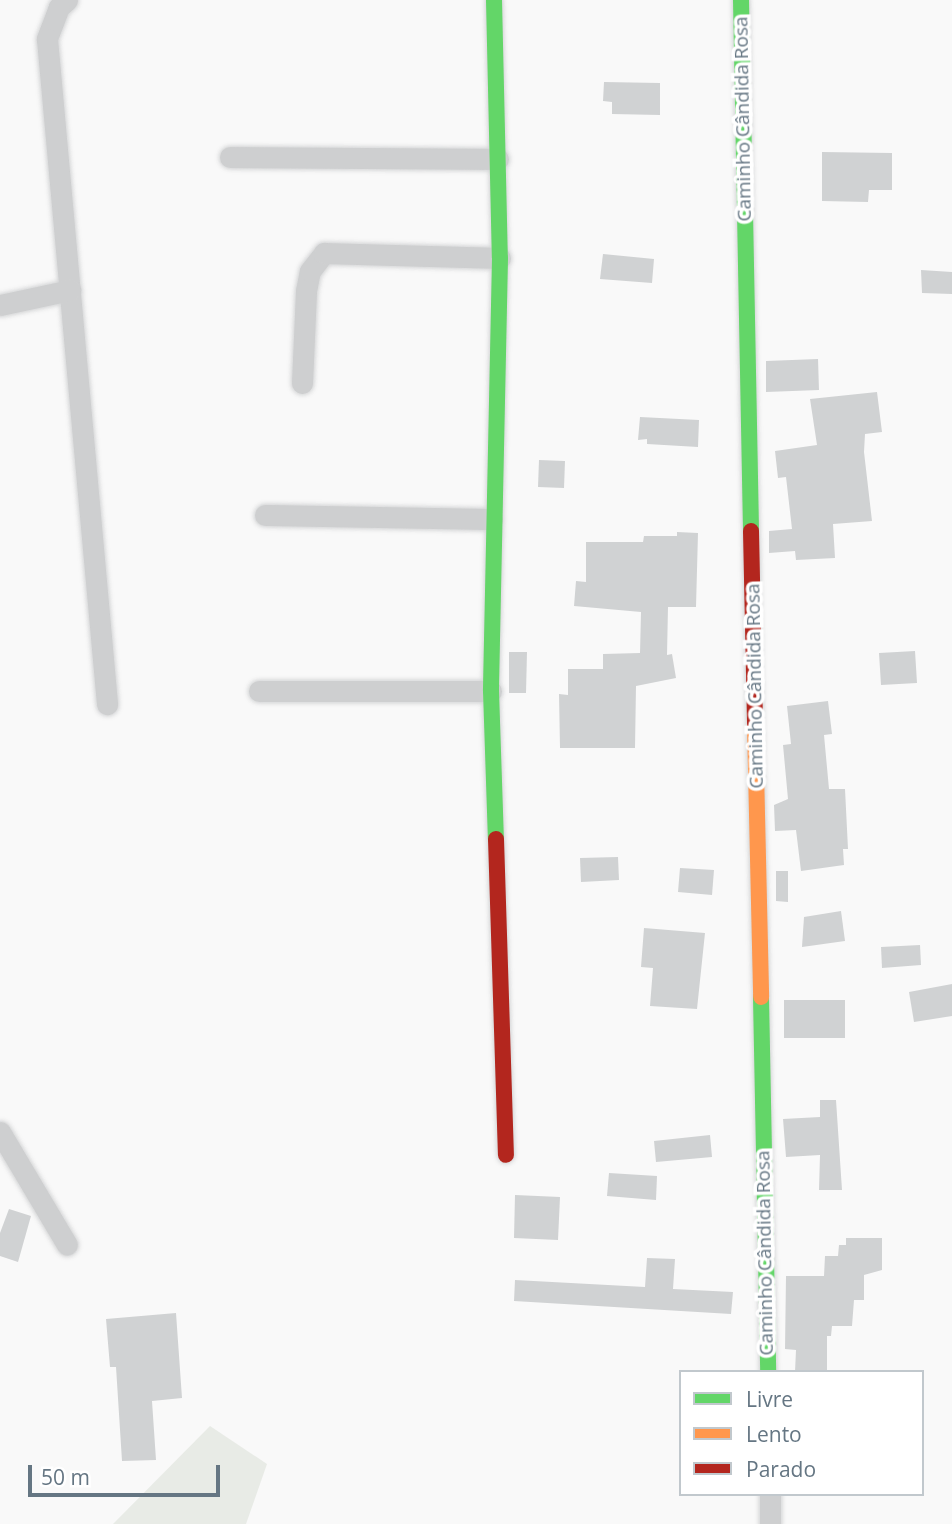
<!DOCTYPE html>
<meta charset="utf-8">
<style>
body{margin:0}
#map{position:relative;width:952px;height:1524px;overflow:hidden;background:#f9f9f9;font-family:"Open Sans",sans-serif}
div>[style]{position:absolute}
[style*='--x']{left:calc(var(--x)*1px);top:calc(var(--y)*1px);width:calc(var(--w)*1px);rotate:calc(var(--a)*1deg)}
.green>*{inset:0;background:#e8ebe6}
.building>*{inset:0;background:#d0d2d3}
.roads{filter:drop-shadow(0 0 2px #d5d6d7) drop-shadow(0 0 2px #d5d6d7)}
.street>*{height:21px;margin:-10.5px;padding:0 10.5px;transform-origin:10.5px;border-radius:10.5px;background:#cecfd0}
.fast>*{height:16px;margin:-8px;padding:0 8px;transform-origin:8px;border-radius:8px;background:#63d668}
.slow>*{height:16px;margin:-8px;padding:0 8px;transform-origin:8px;border-radius:8px;background:#ff974d}
.jam>*{height:16px;margin:-8px;padding:0 8px;transform-origin:8px;border-radius:8px;background:#b3261e}
span{translate:-50% -50%;white-space:nowrap;text-align:center;line-height:1.15;-webkit-text-stroke:7px #fff;paint-order:stroke}
.street-label{font-size:19px;color:#657683}
.legend{position:absolute;left:679px;top:1370px;width:245px;height:126px;box-sizing:border-box;background:#fff;border:2px solid #c1c8cd;margin:0;padding:9px 12px;list-style:none;font-size:21px;color:#657683}
.legend li{display:flex;align-items:center;gap:14px;height:35px}
.legend b{width:35px;border:2px solid #c1c8cd}
.scale{position:absolute;left:28px;top:1465px;width:192px;height:32px;box-sizing:border-box;border:4px solid #657683;border-top:0;padding-left:9px;font-size:21px;line-height:24px;white-space:nowrap;color:#657683;-webkit-text-stroke:5px #fff;paint-order:stroke}
</style>
<div id="map">
<div class="green">
<div style="clip-path:polygon(210px 1426px,267px 1464px,246px 1524px,113px 1524px)"></div>
</div>
<div class="building">
<div style="clip-path:polygon(604px 82px,660px 83px,660px 115px,612px 114px,612px 102px,603px 101px)"></div>
<div style="clip-path:polygon(822px 152px,892px 153px,892px 190px,869px 190px,868px 202px,822px 201px)"></div>
<div style="clip-path:polygon(603px 254px,654px 259px,652px 283px,600px 279px)"></div>
<div style="clip-path:polygon(921px 270px,952px 272px,952px 294px,922px 293px)"></div>
<div style="clip-path:polygon(818px 359px,819px 390px,766px 392px,766px 361px)"></div>
<div style="clip-path:polygon(877px 392px,882px 432px,865px 434px,864px 452px,872px 521px,833px 524px,835px 558px,796px 560px,795px 551px,769px 553px,769px 531px,792px 529px,786px 477px,778px 478px,775px 451px,817px 445px,810px 399px)"></div>
<div style="clip-path:polygon(640px 417px,699px 420px,698px 447px,647px 444px,647px 439px,638px 440px)"></div>
<div style="clip-path:polygon(539px 460px,565px 461px,564px 488px,538px 487px)"></div>
<div style="clip-path:polygon(677px 532px,698px 533px,696px 607px,668px 607px,667px 655px,672px 654px,676px 678px,636px 686px,635px 748px,560px 748px,559px 694px,568px 695px,568px 669px,603px 669px,603px 654px,640px 653px,641px 612px,574px 606px,576px 581px,586px 582px,586px 542px,643px 542px,644px 536px,677px 536px)"></div>
<div style="clip-path:polygon(915px 651px,917px 683px,881px 685px,879px 653px)"></div>
<div style="clip-path:polygon(509px 652px,527px 652px,526px 693px,509px 693px)"></div>
<div style="clip-path:polygon(828px 701px,832px 734px,824px 735px,829px 789px,845px 789px,848px 849px,843px 849px,844px 865px,801px 871px,796px 830px,775px 831px,774px 805px,788px 799px,783px 745px,791px 744px,787px 706px)"></div>
<div style="clip-path:polygon(618px 857px,619px 880px,581px 882px,580px 858px)"></div>
<div style="clip-path:polygon(680px 868px,714px 870px,712px 895px,678px 892px)"></div>
<div style="clip-path:polygon(776px 871px,788px 871px,788px 902px,776px 901px)"></div>
<div style="clip-path:polygon(841px 911px,845px 941px,802px 947px,804px 917px)"></div>
<div style="clip-path:polygon(644px 928px,705px 933px,697px 1009px,650px 1006px,653px 968px,641px 967px)"></div>
<div style="clip-path:polygon(920px 945px,921px 965px,882px 968px,881px 947px)"></div>
<div style="clip-path:polygon(952px 984px,952px 1016px,914px 1022px,909px 992px)"></div>
<div style="clip-path:polygon(784px 1000px,845px 1000px,845px 1038px,784px 1038px)"></div>
<div style="clip-path:polygon(820px 1100px,836px 1100px,842px 1190px,819px 1190px,820px 1155px,786px 1157px,783px 1119px,820px 1117px)"></div>
<div style="clip-path:polygon(710px 1135px,712px 1157px,656px 1162px,654px 1141px)"></div>
<div style="clip-path:polygon(609px 1173px,657px 1176px,656px 1200px,607px 1196px)"></div>
<div style="clip-path:polygon(515px 1195px,560px 1197px,558px 1240px,514px 1238px)"></div>
<div style="clip-path:polygon(9px 1209px,31px 1216px,18px 1262px,0 1256px,0 1233px)"></div>
<div style="clip-path:polygon(846px 1238px,882px 1238px,882px 1270px,864px 1275px,864px 1300px,854px 1300px,852px 1326px,832px 1326px,831px 1336px,827px 1336px,827px 1372px,795px 1372px,796px 1350px,785px 1349px,786px 1276px,824px 1276px,825px 1256px,838px 1256px,839px 1245px,846px 1245px)"></div>
<div style="clip-path:polygon(647px 1258px,675px 1259px,673px 1289px,733px 1292px,731px 1314px,514px 1301px,515px 1280px,645px 1287px)"></div>
<div style="clip-path:polygon(176px 1313px,182px 1398px,152px 1401px,156px 1460px,122px 1461px,116px 1367px,110px 1367px,106px 1319px)"></div>
</div>
<div class="roads">
<div class="street">
<div style="--x:67;--y:0;--w:11;--a:139"></div>
<div style="--x:59;--y:7;--w:34;--a:111"></div>
<div style="--x:47;--y:39;--w:668;--a:84.84"></div>
<div style="--x:230;--y:157;--w:268;--a:0.4"></div>
<div style="--x:0;--y:305;--w:72;--a:-12.1"></div>
<div style="--x:302;--y:383;--w:92;--a:-87.5"></div>
<div style="--x:306;--y:291;--w:20;--a:-79"></div>
<div style="--x:310;--y:271;--w:23;--a:-52"></div>
<div style="--x:324;--y:253;--w:176;--a:1.6"></div>
<div style="--x:265;--y:515;--w:227;--a:1"></div>
<div style="--x:259;--y:691;--w:232;--a:0"></div>
<div style="--x:0;--y:1132;--w:131;--a:59.3"></div>
<div style="--x:770;--y:1494;--w:30;--a:90"></div>
</div>
<div class="fast">
<div style="--x:494;--y:0;--w:258;--a:88.7"></div>
<div style="--x:500;--y:258;--w:433;--a:91.2"></div>
<div style="--x:491;--y:691;--w:148;--a:88.1"></div>
<div style="--x:741;--y:0;--w:531;--a:88.92"></div>
<div style="--x:761;--y:997;--w:375;--a:88.9"></div>
</div>
<div class="slow">
<div style="--x:755;--y:726;--w:271;--a:88.7"></div>
</div>
<div class="jam">
<div style="--x:751;--y:531;--w:195;--a:88.8"></div>
<div style="--x:496;--y:839;--w:316;--a:88.2"></div>
</div>
</div>
<div class="street-label">
<span style="left:743px;top:119px;rotate:-91deg">Caminho Cândida Rosa</span>
<span style="left:755px;top:686px;rotate:-91deg">Caminho Cândida Rosa</span>
<span style="left:765px;top:1253px;rotate:-91deg">Caminho Cândida Rosa</span>
</div>
<ul class="legend">
<li><b style="height:9px;background:#63d668"></b>Livre</li>
<li><b style="height:9px;background:#ff974d"></b>Lento</li>
<li><b style="height:9px;background:#b3261e"></b>Parado</li>
</ul>
<div class="scale">50 m</div>
</div>
